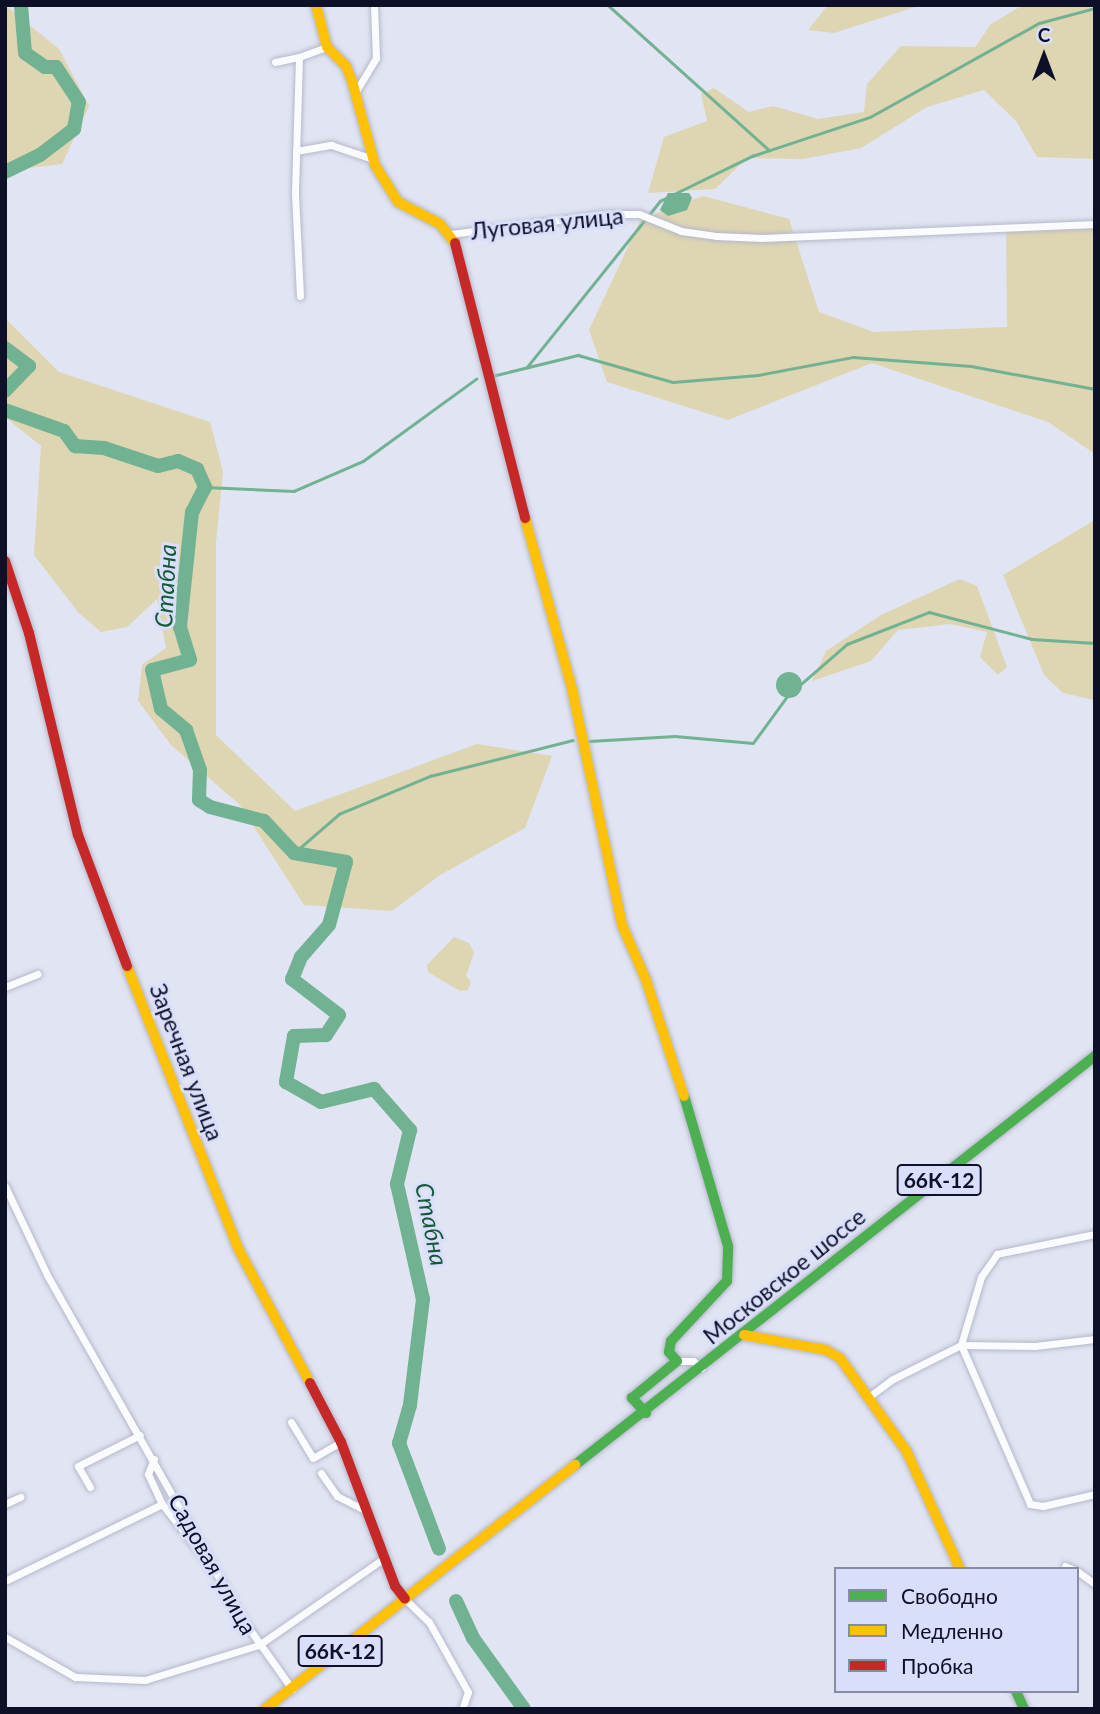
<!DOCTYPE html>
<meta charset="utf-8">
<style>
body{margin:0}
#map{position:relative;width:1100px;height:1714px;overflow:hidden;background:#e1e4f2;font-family:Lato,sans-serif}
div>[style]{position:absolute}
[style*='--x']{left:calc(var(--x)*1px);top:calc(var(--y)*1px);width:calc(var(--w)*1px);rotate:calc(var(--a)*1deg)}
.green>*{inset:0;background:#ded5b2}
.water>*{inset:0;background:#70b292}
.round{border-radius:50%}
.stream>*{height:2.5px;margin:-1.25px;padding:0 1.25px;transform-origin:1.25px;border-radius:1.25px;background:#70b292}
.river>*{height:14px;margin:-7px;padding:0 7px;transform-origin:7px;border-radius:7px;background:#70b292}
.roads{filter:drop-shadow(0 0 2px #b4b8ca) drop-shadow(0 0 2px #b4b8ca)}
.street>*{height:7px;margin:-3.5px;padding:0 3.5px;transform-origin:3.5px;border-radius:3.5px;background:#fafbfd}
.fast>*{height:10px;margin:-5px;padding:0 5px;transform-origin:5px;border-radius:5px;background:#4caf50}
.slow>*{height:10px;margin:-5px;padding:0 5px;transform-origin:5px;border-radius:5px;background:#ffc107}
.jam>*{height:10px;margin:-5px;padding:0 5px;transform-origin:5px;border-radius:5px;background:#c62828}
span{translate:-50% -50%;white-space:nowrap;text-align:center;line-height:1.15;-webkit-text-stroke:6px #d9dffa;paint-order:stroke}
.shield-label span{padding:2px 5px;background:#d9dffa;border:2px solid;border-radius:5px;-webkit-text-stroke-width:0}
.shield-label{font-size:21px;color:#0d1027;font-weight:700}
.street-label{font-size:23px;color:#0d1027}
.water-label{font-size:24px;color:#135935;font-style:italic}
.frame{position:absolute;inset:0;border:7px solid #0d1027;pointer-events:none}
.legend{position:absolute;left:834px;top:1567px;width:245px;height:126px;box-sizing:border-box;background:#d9dffa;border:2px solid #878ca6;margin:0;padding:9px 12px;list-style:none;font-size:21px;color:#0d1027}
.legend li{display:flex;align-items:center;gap:14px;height:35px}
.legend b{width:35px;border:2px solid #878ca6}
.north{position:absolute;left:1009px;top:21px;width:70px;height:70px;-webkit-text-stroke:5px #d9dffa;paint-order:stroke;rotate:0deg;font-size:19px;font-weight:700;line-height:28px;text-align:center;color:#0d1027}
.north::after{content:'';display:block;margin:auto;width:24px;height:32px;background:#0d1027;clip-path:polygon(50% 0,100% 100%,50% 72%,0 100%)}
</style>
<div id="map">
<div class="green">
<div style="clip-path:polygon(5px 5px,59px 49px,89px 106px,62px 164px,5px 171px)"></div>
<div style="clip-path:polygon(828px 5px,921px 5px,834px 33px,808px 30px)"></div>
<div style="clip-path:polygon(1023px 5px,1095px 5px,1095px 159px,1037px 157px,1016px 121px,984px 90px,927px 107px,861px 148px,803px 159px,747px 158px,715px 189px,648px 193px,664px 137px,707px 121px,701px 94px,714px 88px,749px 112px,773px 106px,818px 119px,864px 112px,867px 84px,901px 46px,975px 47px,991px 24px)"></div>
<div style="clip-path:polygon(703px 196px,789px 219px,819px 312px,874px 332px,1007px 327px,1006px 232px,1095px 228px,1095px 454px,1048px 422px,872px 363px,728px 420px,607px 382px,589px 330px,641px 219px)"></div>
<div style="clip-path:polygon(5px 318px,59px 372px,210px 422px,223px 472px,216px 542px,216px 735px,295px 811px,477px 744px,552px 756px,525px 828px,440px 875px,392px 911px,304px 905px,240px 805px,171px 745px,138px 701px,142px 665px,166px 648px,157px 599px,127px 627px,101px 632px,78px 612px,34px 555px,41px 446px,5px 417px)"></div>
<div style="clip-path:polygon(1095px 520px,1095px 699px,1094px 700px,1063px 693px,1044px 675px,1003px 575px)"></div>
<div style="clip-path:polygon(960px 579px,977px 586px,1007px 667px,998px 675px,980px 657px,987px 632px,950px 624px,898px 630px,871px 661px,812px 681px,826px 651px,881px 615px)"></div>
<div style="clip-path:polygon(454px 937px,469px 943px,474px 953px,466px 976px,471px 982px,468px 990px,460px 991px,428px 972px,427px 965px)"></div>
</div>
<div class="water">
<div style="clip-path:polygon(668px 193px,689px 193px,692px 198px,687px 210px,668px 216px,660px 210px)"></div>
<div class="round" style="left:776px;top:672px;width:26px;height:26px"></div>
</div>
<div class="stream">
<div style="--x:608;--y:5;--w:217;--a:42"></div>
<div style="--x:674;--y:194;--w:87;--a:-26"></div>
<div style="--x:752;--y:156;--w:124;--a:-18.3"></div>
<div style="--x:870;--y:117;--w:193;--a:-29.1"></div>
<div style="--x:1039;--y:23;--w:58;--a:-15"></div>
<div style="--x:527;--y:367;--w:213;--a:-51.3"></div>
<div style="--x:660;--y:201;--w:9;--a:-27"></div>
<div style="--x:492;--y:376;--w:89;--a:-13.7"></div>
<div style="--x:578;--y:355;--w:99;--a:15.9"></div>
<div style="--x:673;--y:382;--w:85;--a:-4.7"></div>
<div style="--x:758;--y:375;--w:97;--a:-10.7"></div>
<div style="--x:853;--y:357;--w:118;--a:4.4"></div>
<div style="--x:971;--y:366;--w:126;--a:10.5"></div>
<div style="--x:205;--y:487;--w:89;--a:2.6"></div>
<div style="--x:294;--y:491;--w:75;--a:-23.5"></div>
<div style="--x:363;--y:461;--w:140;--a:-36"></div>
<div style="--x:801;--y:684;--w:61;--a:-41"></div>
<div style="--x:847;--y:644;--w:88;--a:-21.3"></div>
<div style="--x:929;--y:612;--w:106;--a:14.7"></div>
<div style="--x:1032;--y:639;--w:63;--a:3.6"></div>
<div style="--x:589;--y:741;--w:86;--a:-3.3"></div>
<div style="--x:675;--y:736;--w:78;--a:5.1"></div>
<div style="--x:753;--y:743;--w:59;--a:-53.9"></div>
<div style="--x:294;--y:853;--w:60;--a:-40.9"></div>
<div style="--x:339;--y:814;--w:99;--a:-22.7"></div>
<div style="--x:430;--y:776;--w:147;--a:-14.1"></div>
</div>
<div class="river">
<div style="--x:5;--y:172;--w:39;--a:-26"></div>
<div style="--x:40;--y:155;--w:43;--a:-37.4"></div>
<div style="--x:74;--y:129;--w:27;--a:-80"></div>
<div style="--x:79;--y:102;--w:42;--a:-123.3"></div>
<div style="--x:56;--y:67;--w:11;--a:180"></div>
<div style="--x:45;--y:67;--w:24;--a:-145"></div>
<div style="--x:25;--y:53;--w:48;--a:-94.8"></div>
<div style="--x:5;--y:348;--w:30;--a:37"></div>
<div style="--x:29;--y:366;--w:35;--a:134"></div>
<div style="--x:5;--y:410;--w:63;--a:19.6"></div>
<div style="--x:64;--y:431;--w:19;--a:54"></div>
<div style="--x:75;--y:446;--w:29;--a:4"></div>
<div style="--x:104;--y:448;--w:57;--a:18.4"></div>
<div style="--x:158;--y:466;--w:21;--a:-14"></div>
<div style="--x:178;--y:461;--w:21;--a:23"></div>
<div style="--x:197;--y:469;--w:20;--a:66"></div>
<div style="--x:205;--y:487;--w:28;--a:117"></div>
<div style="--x:192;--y:512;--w:116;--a:96"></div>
<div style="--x:180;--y:627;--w:34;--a:73"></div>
<div style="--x:190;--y:660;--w:39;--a:165"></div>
<div style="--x:152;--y:670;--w:40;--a:77"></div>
<div style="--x:161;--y:709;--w:33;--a:40"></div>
<div style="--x:186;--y:730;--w:42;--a:70.7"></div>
<div style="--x:200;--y:770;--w:30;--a:92"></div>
<div style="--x:199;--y:800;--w:13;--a:32"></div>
<div style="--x:210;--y:807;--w:56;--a:14.5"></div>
<div style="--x:264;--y:821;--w:44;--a:46.8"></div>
<div style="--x:294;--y:853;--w:53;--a:9.8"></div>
<div style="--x:346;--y:862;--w:65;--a:105.1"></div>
<div style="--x:329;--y:925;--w:43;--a:131.2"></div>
<div style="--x:301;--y:957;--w:24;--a:112"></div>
<div style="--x:292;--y:979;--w:59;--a:37.5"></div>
<div style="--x:339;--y:1015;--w:24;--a:123"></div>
<div style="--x:326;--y:1035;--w:32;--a:178"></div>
<div style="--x:294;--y:1036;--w:47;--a:99.9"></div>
<div style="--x:286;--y:1082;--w:40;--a:29.7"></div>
<div style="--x:321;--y:1102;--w:55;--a:-13.8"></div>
<div style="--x:374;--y:1089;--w:55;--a:48.7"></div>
<div style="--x:410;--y:1130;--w:56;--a:103.5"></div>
<div style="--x:397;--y:1184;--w:118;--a:77.3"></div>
<div style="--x:423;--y:1299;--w:107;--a:97"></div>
<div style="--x:410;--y:1405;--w:40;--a:106"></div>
<div style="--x:399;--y:1443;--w:113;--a:69.3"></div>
<div style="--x:456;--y:1601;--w:41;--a:65.3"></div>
<div style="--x:473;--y:1638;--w:87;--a:54.3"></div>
</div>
<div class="roads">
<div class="street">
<div style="--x:275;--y:62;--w:25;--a:-12"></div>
<div style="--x:355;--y:93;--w:41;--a:-59"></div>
<div style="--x:376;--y:58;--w:53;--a:-92.2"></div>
<div style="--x:296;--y:151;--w:36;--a:-10"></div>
<div style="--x:331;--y:145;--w:44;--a:18.4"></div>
<div style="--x:451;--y:234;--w:156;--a:-7.4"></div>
<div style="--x:606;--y:214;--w:33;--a:0"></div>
<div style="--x:639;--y:214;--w:45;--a:22"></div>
<div style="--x:681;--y:231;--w:35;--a:8"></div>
<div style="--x:716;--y:236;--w:46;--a:2.5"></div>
<div style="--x:762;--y:238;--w:333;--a:-2.4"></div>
<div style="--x:300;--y:296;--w:104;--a:-92.8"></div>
<div style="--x:295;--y:192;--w:135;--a:-88.3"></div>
<div style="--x:299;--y:57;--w:30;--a:-20"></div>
<div style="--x:5;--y:987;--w:35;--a:-22"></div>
<div style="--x:5;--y:1186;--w:98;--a:64.7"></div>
<div style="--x:47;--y:1275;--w:397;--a:60.4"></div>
<div style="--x:243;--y:1620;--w:85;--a:54.6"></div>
<div style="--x:1095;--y:1234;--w:100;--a:168.5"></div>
<div style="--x:997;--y:1254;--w:28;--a:125"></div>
<div style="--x:981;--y:1277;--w:71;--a:106.4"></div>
<div style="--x:961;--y:1345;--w:173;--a:66.5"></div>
<div style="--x:1030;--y:1504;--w:13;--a:9"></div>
<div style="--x:1043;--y:1506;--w:53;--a:-13"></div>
<div style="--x:677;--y:1361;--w:16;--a:0"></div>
<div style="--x:693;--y:1361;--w:11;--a:38"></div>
<div style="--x:870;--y:1396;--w:26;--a:-37"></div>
<div style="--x:891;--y:1380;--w:78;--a:-26.6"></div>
<div style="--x:961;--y:1345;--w:74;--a:0.8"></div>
<div style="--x:1035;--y:1346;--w:60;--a:-6.7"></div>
<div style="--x:291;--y:1422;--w:42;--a:58.6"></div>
<div style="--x:313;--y:1458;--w:32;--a:-30"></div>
<div style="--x:154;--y:1459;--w:16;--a:112"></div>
<div style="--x:148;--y:1474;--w:33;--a:65"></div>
<div style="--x:162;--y:1504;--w:90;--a:51.7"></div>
<div style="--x:321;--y:1473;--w:28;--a:55"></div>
<div style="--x:337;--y:1496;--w:33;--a:27"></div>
<div style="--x:90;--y:1487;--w:24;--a:-120"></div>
<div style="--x:78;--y:1466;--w:69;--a:-26.6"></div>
<div style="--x:5;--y:1504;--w:17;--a:-25"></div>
<div style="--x:1065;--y:1566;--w:8;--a:23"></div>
<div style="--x:1077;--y:1571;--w:22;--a:36"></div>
<div style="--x:5;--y:1581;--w:175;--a:-26.1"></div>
<div style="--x:405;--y:1599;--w:33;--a:44"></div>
<div style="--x:429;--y:1622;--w:80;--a:60.9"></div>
<div style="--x:468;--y:1692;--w:18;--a:109"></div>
<div style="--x:5;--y:1637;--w:81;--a:29.7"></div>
<div style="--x:75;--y:1677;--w:70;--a:2.5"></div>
<div style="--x:145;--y:1680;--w:119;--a:-17.1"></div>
<div style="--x:259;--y:1645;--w:152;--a:-34.8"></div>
</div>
<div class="fast">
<div style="--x:646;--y:1413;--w:21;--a:-133"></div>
<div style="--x:632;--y:1398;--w:58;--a:-39.4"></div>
<div style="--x:677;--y:1361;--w:12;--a:-132"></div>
<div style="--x:669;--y:1352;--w:11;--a:-80"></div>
<div style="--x:671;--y:1341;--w:82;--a:-47"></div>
<div style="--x:727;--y:1281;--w:35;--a:-88"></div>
<div style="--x:728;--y:1246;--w:156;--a:-106.3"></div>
<div style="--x:575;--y:1465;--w:662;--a:-38.19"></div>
<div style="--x:1016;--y:1691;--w:20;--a:66"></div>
</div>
<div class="slow">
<div style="--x:316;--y:5;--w:43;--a:75.3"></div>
<div style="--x:327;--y:47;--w:27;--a:45"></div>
<div style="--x:346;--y:66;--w:16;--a:68"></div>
<div style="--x:352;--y:81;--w:87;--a:74.7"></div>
<div style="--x:375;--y:165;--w:44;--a:58.1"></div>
<div style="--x:398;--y:202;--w:47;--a:27.6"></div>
<div style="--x:440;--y:224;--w:24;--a:52"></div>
<div style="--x:525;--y:518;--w:177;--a:74.6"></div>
<div style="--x:572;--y:689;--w:241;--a:78"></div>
<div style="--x:622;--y:925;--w:60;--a:66.4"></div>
<div style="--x:646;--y:980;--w:122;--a:71.9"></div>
<div style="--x:127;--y:966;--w:305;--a:68.5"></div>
<div style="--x:239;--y:1250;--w:151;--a:61.9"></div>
<div style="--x:744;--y:1335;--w:83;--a:10.4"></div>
<div style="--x:826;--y:1350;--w:16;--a:30"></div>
<div style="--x:840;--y:1358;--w:115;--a:54.5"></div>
<div style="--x:907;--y:1452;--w:128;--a:65.6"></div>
<div style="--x:265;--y:1709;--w:395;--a:-38.2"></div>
</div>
<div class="jam">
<div style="--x:455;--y:243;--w:284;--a:75.7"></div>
<div style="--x:5;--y:561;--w:76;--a:71.6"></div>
<div style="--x:29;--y:633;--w:208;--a:76.4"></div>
<div style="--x:78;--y:835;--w:140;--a:69.5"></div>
<div style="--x:310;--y:1383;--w:67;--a:62.3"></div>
<div style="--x:341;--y:1442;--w:154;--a:69.4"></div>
<div style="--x:395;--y:1586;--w:16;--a:52"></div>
</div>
</div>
<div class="shield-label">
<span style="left:939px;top:1180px">66К-12</span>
<span style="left:340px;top:1651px">66К-12</span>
</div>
<div class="street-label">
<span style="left:547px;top:223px;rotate:-6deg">Луговая улица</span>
<span style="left:187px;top:1062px;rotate:69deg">Заречная улица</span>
<span style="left:784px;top:1276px;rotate:-39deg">Московское шоссе</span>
<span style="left:213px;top:1564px;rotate:61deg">Садовая улица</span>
</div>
<div class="water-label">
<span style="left:165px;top:586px;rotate:-87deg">Стабна</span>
<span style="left:432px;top:1224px;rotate:79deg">Стабна</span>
</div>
<div class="frame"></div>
<ul class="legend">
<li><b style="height:9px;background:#4caf50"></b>Свободно</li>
<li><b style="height:9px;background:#ffc107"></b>Медленно</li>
<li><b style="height:9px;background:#c62828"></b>Пробка</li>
</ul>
<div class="north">С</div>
</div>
